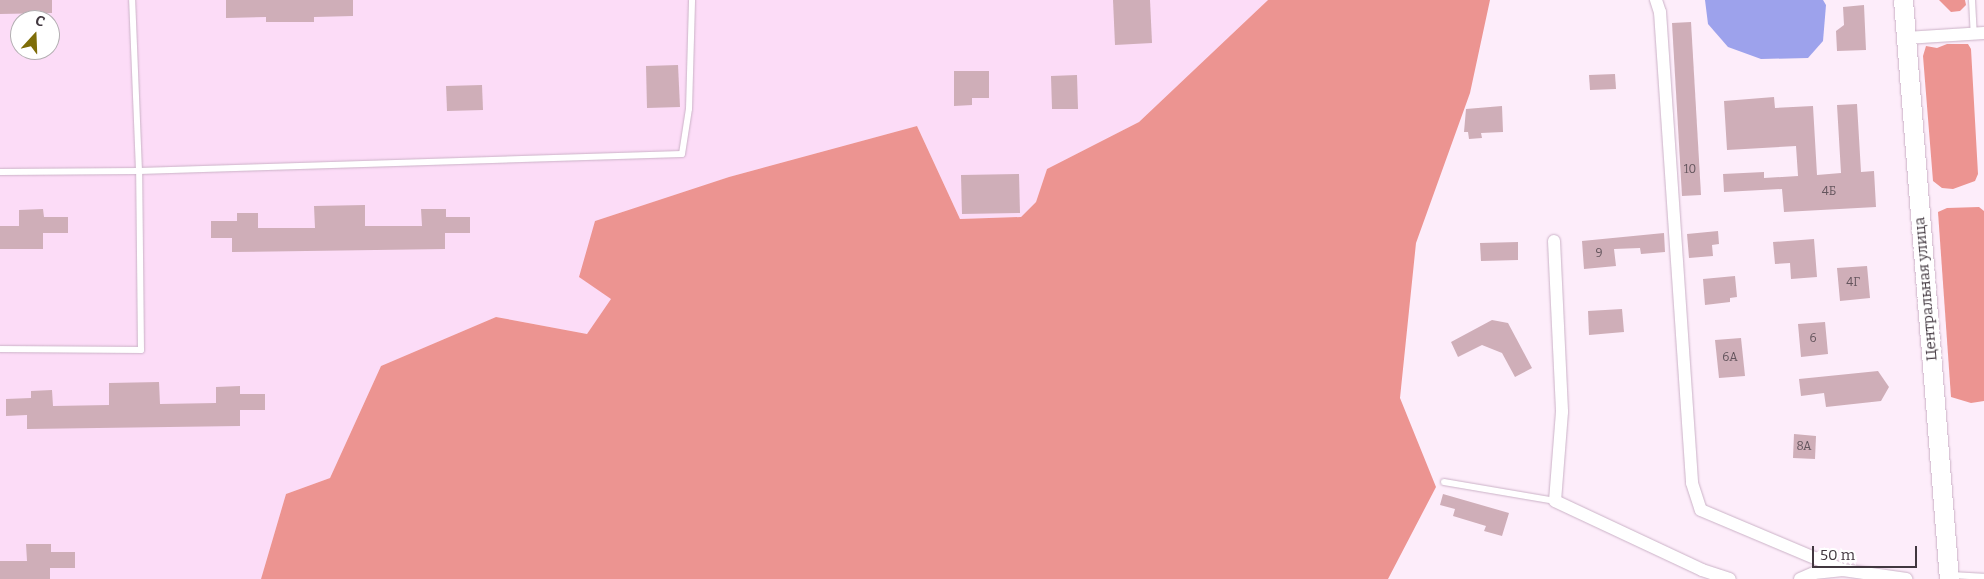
<!DOCTYPE html>
<meta charset="utf-8">
<style>
body{margin:0}
#map{position:relative;width:1984px;height:579px;overflow:hidden;background:#fdedfa;font-family:Bitter,serif}
div>[style]{position:absolute}
[style*='--x']{left:calc(var(--x)*1px);top:calc(var(--y)*1px);width:calc(var(--w)*1px);rotate:calc(var(--a)*1deg)}
.built>*{inset:0;background:#fcdcf7}
.forest>*{inset:0;background:#ec9491}
.water>*{inset:0;background:#9da2ec}
.building>*{inset:0;background:#cfaeb8}
.roads{filter:drop-shadow(0 0 1px #cbb2c7) drop-shadow(0 0 1px #cbb2c7)}
.lane>*{height:6px;margin:-3px;padding:0 3px;transform-origin:3px;border-radius:3px;background:#fff}
.street>*{height:12px;margin:-6px;padding:0 6px;transform-origin:6px;border-radius:6px;background:#fff}
.secondary>*{height:19px;margin:-9.5px;padding:0 9.5px;transform-origin:9.5px;border-radius:9.5px;background:#fff}
span{translate:-50% -50%;white-space:nowrap;text-align:center;line-height:1.15;-webkit-text-stroke:4.5px #fff;paint-order:stroke}
.number-label{font-size:12px;color:#64555d}
.number-label span{-webkit-text-stroke-width:0}
.street-label{font-size:15px;color:#41373f}
.north{position:absolute;left:10px;top:10px;width:50px;height:50px;box-sizing:border-box;background:#fff;border:1px solid #b3afb2;border-radius:50%;rotate:20deg;font-size:14px;font-weight:700;line-height:20px;text-align:center;color:#41373f}
.north::after{content:'';display:block;margin:auto;width:18px;height:22px;background:#7e6d08;clip-path:polygon(50% 0,100% 100%,50% 72%,0 100%)}
.scale{position:absolute;left:1812px;top:546px;width:105px;height:22px;box-sizing:border-box;border:2px solid #41373f;border-top:0;padding-left:6px;font-size:15px;line-height:18px;white-space:nowrap;color:#41373f;-webkit-text-stroke:4px #fff;paint-order:stroke}
</style>
<div id="map">
<div class="built">
<div style="clip-path:polygon(evenodd,0 0,1268px 0,1139px 122px,1047px 169px,1036px 202px,1021px 217px,960px 219px,917px 126px,729px 177px,595px 221px,612px 299px,587px 334px,496px 317px,381px 366px,330px 478px,286px 494px,261px 579px,0 579px,0 0,20px 20px,50px 20px,50px 50px,20px 50px,20px 20px)"></div>
</div>
<div class="forest">
<div style="clip-path:polygon(1268px 0,1490px 0,1470px 93px,1416px 243px,1400px 398px,1436px 487px,1388px 579px,261px 579px,286px 494px,330px 478px,381px 366px,496px 317px,587px 334px,611px 299px,579px 277px,595px 221px,729px 177px,917px 126px,960px 219px,1021px 217px,1036px 202px,1047px 169px,1139px 122px)"></div>
<div style="clip-path:polygon(1939px 0,1965px 0,1966px 5px,1960px 11px,1951px 12px)"></div>
<div style="clip-path:polygon(1947px 44px,1968px 44px,1971px 49px,1978px 174px,1975px 181px,1953px 189px,1942px 188px,1933px 181px,1923px 56px,1926px 46px,1937px 48px)"></div>
<div style="clip-path:polygon(1979px 207px,1984px 211px,1984px 401px,1971px 403px,1951px 397px,1938px 212px,1947px 208px)"></div>
</div>
<div class="water">
<div style="clip-path:polygon(1705px 0,1823px 0,1826px 5px,1823px 41px,1808px 58px,1761px 59px,1728px 47px,1708px 24px)"></div>
</div>
<div class="building">
<div style="clip-path:polygon(0 0,52px 0,52px 13px,0 14px)"></div>
<div style="clip-path:polygon(226px 0,353px 0,353px 16px,314px 17px,314px 22px,266px 22px,266px 17px,226px 18px)"></div>
<div style="clip-path:polygon(1113px 0,1150px 0,1152px 43px,1115px 45px)"></div>
<div style="clip-path:polygon(1864px 5px,1866px 50px,1837px 51px,1836px 31px,1844px 25px,1843px 7px)"></div>
<div style="clip-path:polygon(1691px 22px,1701px 195px,1682px 196px,1672px 23px)"></div>
<div style="clip-path:polygon(678px 65px,680px 107px,647px 108px,646px 66px)"></div>
<div style="clip-path:polygon(954px 71px,989px 71px,989px 98px,972px 98px,972px 105px,954px 106px)"></div>
<div style="clip-path:polygon(1615px 74px,1616px 89px,1590px 90px,1589px 75px)"></div>
<div style="clip-path:polygon(1077px 75px,1078px 109px,1052px 109px,1051px 76px)"></div>
<div style="clip-path:polygon(482px 85px,483px 110px,447px 111px,446px 86px)"></div>
<div style="clip-path:polygon(1774px 97px,1775px 108px,1813px 106px,1817px 175px,1841px 173px,1837px 105px,1857px 104px,1861px 172px,1874px 171px,1876px 207px,1784px 212px,1782px 189px,1724px 192px,1723px 174px,1764px 172px,1764px 178px,1798px 176px,1796px 146px,1727px 150px,1724px 101px)"></div>
<div style="clip-path:polygon(1502px 106px,1503px 132px,1481px 133px,1482px 138px,1469px 139px,1468px 132px,1464px 132px,1466px 109px)"></div>
<div style="clip-path:polygon(1019px 174px,1020px 213px,962px 214px,961px 175px)"></div>
<div style="clip-path:polygon(365px 205px,365px 226px,422px 226px,421px 209px,446px 209px,446px 217px,470px 217px,470px 233px,445px 233px,445px 249px,232px 252px,232px 238px,211px 238px,211px 221px,237px 221px,237px 213px,258px 213px,258px 228px,315px 228px,314px 206px)"></div>
<div style="clip-path:polygon(43px 209px,44px 217px,68px 217px,68px 233px,43px 233px,43px 249px,0 249px,0 226px,19px 226px,19px 210px)"></div>
<div style="clip-path:polygon(1718px 231px,1719px 244px,1712px 245px,1713px 256px,1689px 258px,1687px 234px)"></div>
<div style="clip-path:polygon(1664px 233px,1665px 252px,1641px 254px,1640px 248px,1614px 249px,1616px 266px,1584px 269px,1582px 241px)"></div>
<div style="clip-path:polygon(1814px 239px,1817px 277px,1791px 279px,1790px 263px,1775px 264px,1773px 242px)"></div>
<div style="clip-path:polygon(1518px 242px,1518px 260px,1481px 261px,1480px 243px)"></div>
<div style="clip-path:polygon(1867px 266px,1870px 298px,1840px 301px,1837px 268px)"></div>
<div style="clip-path:polygon(1735px 276px,1737px 297px,1730px 298px,1730px 302px,1705px 305px,1703px 279px)"></div>
<div style="clip-path:polygon(1622px 309px,1624px 332px,1589px 335px,1588px 311px)"></div>
<div style="clip-path:polygon(1492px 320px,1508px 323px,1532px 368px,1515px 377px,1502px 353px,1482px 345px,1458px 357px,1451px 342px)"></div>
<div style="clip-path:polygon(1825px 322px,1828px 354px,1801px 357px,1798px 324px)"></div>
<div style="clip-path:polygon(1741px 338px,1745px 376px,1719px 378px,1715px 340px)"></div>
<div style="clip-path:polygon(1878px 371px,1889px 387px,1881px 401px,1826px 407px,1824px 393px,1801px 396px,1799px 379px)"></div>
<div style="clip-path:polygon(159px 382px,160px 404px,216px 403px,216px 387px,240px 386px,240px 394px,265px 394px,265px 410px,240px 410px,240px 426px,27px 429px,27px 415px,6px 416px,6px 399px,31px 398px,31px 391px,52px 390px,53px 406px,109px 405px,109px 383px)"></div>
<div style="clip-path:polygon(1794px 434px,1816px 436px,1815px 459px,1793px 458px)"></div>
<div style="clip-path:polygon(1443px 494px,1509px 513px,1502px 536px,1484px 531px,1486px 526px,1453px 516px,1455px 509px,1440px 505px)"></div>
<div style="clip-path:polygon(26px 544px,51px 544px,51px 552px,75px 552px,75px 568px,50px 568px,50px 579px,0 579px,0 561px,27px 561px)"></div>
</div>
<div class="roads">
<div class="lane">
<div style="--x:1972;--y:0;--w:34;--a:87"></div>
<div style="--x:0;--y:172;--w:139;--a:-0.4"></div>
<div style="--x:139;--y:171;--w:543;--a:-1.79"></div>
<div style="--x:682;--y:154;--w:46;--a:-81.2"></div>
<div style="--x:689;--y:109;--w:109;--a:-88.4"></div>
<div style="--x:0;--y:349;--w:141;--a:0.4"></div>
<div style="--x:141;--y:350;--w:179;--a:-90.6"></div>
<div style="--x:139;--y:171;--w:171;--a:-92.3"></div>
<div style="--x:1444;--y:482;--w:113;--a:9.7"></div>
<div style="--x:1950;--y:575;--w:34;--a:3"></div>
</div>
<div class="street">
<div style="--x:1656;--y:0;--w:13;--a:72"></div>
<div style="--x:1660;--y:12;--w:472;--a:86.1"></div>
<div style="--x:1692;--y:483;--w:28;--a:72"></div>
<div style="--x:1701;--y:510;--w:154;--a:22.9"></div>
<div style="--x:1906;--y:38;--w:78;--a:-3.7"></div>
<div style="--x:1554;--y:241;--w:171;--a:87.3"></div>
<div style="--x:1562;--y:412;--w:89;--a:94.5"></div>
<div style="--x:1555;--y:501;--w:162;--a:25.1"></div>
<div style="--x:1702;--y:570;--w:29;--a:18"></div>
<div style="--x:1800;--y:579;--w:15;--a:-23"></div>
<div style="--x:1814;--y:573;--w:29;--a:-6"></div>
<div style="--x:1843;--y:570;--w:64;--a:8.1"></div>
</div>
<div class="secondary">
<div style="--x:1903;--y:0;--w:581;--a:85.46"></div>
</div>
</div>
<div class="number-label">
<span style="left:1690px;top:170px">10</span>
<span style="left:1829px;top:192px">4Б</span>
<span style="left:1599px;top:254px">9</span>
<span style="left:1853px;top:283px">4Г</span>
<span style="left:1813px;top:339px">6</span>
<span style="left:1730px;top:358px">6А</span>
<span style="left:1804px;top:447px">8А</span>
</div>
<div class="street-label">
<span style="left:1926px;top:289px;rotate:-95deg">Центральная улица</span>
</div>
<div class="north">С</div>
<div class="scale">50 m</div>
</div>
